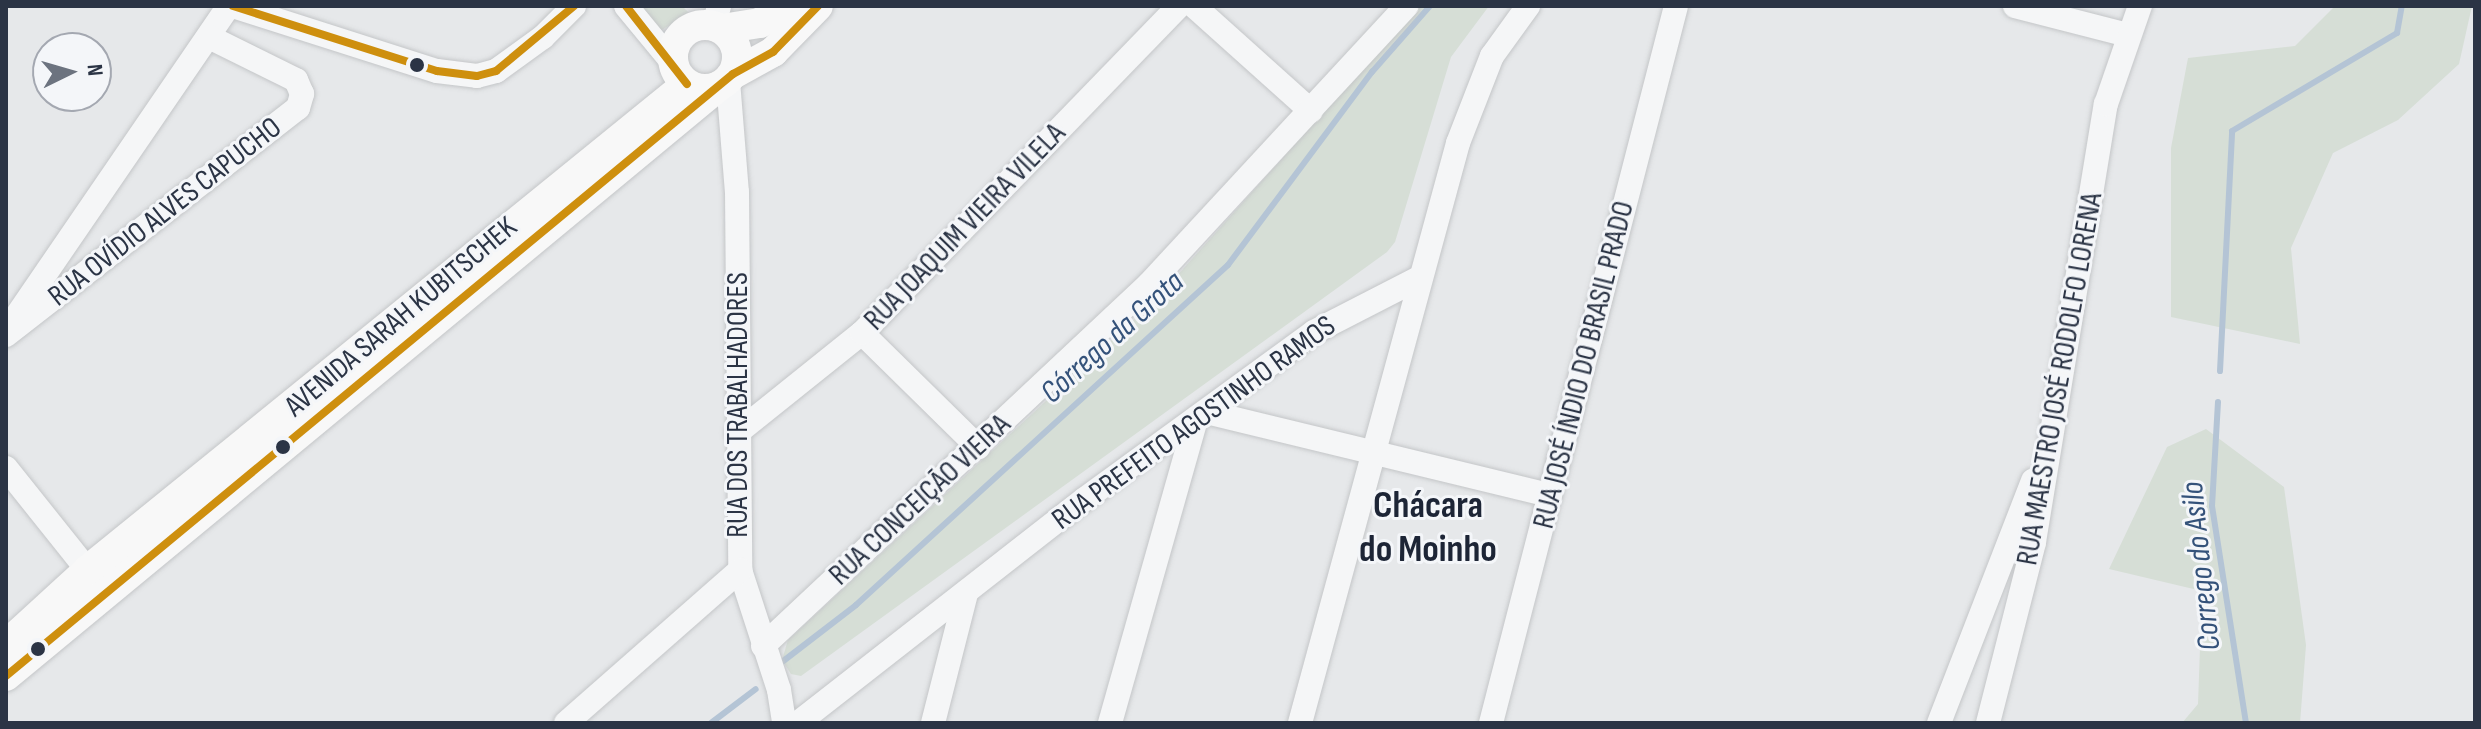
<!DOCTYPE html>
<meta charset="utf-8">
<style>
body{margin:0}
#map{position:relative;width:2481px;height:729px;overflow:hidden;background:#e6e8ea;font-family:"Sofia Sans Condensed",sans-serif}
div>[style]{position:absolute}
[style*='--x']{left:calc(var(--x)*1px);top:calc(var(--y)*1px);width:calc(var(--w)*1px);rotate:calc(var(--a)*1deg)}
.green>*{inset:0;background:#d6ded6}
.stream>*{height:6px;margin:-3px;padding:0 3px;transform-origin:3px;border-radius:3px;background:#b4c4d5}
.roads{filter:drop-shadow(0 0 2px #c4c6c8) drop-shadow(0 0 2px #c4c6c8)}
.minor>*{height:24px;margin:-12px;padding:0 12px;transform-origin:12px;border-radius:12px;background:#f5f6f7}
.major>*{height:30px;margin:-15px;padding:0 15px;transform-origin:15px;border-radius:15px;background:#f8f8f8}
.major>.ring{margin:-15px;padding:0;box-sizing:content-box;background:none;border:30px solid #f8f8f8;border-radius:50%}
.bus-1>*{height:8px;margin:-4px;padding:0 4px;transform-origin:4px;border-radius:4px;background:#ce8f0e}
.dots>*{width:22px;height:22px;translate:-50% -50%;box-sizing:border-box;border:4px solid #f4f6f9;border-radius:50%}
span{translate:-50% -50%;white-space:nowrap;text-align:center;line-height:1.15;-webkit-text-stroke:6px #f4f6f9;paint-order:stroke}
.street-label{font-size:30px;color:#2b3445}
.water-label{font-size:32px;color:#34527a;font-style:italic}
.district-label{font-size:38px;color:#1d2536;font-weight:700}
.frame{position:absolute;inset:0;border:8px solid #2b3445;pointer-events:none}
.north{position:absolute;left:32px;top:32px;width:80px;height:80px;box-sizing:border-box;background:#f4f6f9;border:2px solid #a4a8b1;border-radius:50%;rotate:85deg;font-size:22px;font-weight:700;line-height:32px;text-align:center;color:#2b3445}
.north::after{content:'';display:block;margin:auto;width:28px;height:36px;background:#6c737f;clip-path:polygon(50% 0,100% 100%,50% 72%,0 100%)}
</style>
<div id="map">
<div class="green">
<div style="clip-path:polygon(640px 6px,682px 6px,689px 13px,660px 31px)"></div>
<div style="clip-path:polygon(1419px 6px,1489px 6px,1451px 57px,1395px 242px,1387px 252px,801px 676px,791px 674px,782px 660px,788px 640px,1157px 298px)"></div>
<div style="clip-path:polygon(2335px 6px,2472px 6px,2459px 64px,2398px 120px,2333px 153px,2291px 248px,2300px 344px,2171px 317px,2171px 148px,2188px 58px,2295px 46px)"></div>
<div style="clip-path:polygon(2206px 429px,2284px 487px,2306px 645px,2300px 723px,2182px 723px,2198px 704px,2202px 591px,2109px 569px,2167px 447px)"></div>
</div>
<div class="stream">
<div style="--x:2220;--y:371;--w:240;--a:-87.1"></div>
<div style="--x:2232;--y:131;--w:192;--a:-30.7"></div>
<div style="--x:2397;--y:33;--w:27;--a:-80"></div>
<div style="--x:2218;--y:402;--w:104;--a:93.3"></div>
<div style="--x:2212;--y:506;--w:220;--a:81.1"></div>
<div style="--x:782;--y:662;--w:93;--a:-37.6"></div>
<div style="--x:856;--y:605;--w:504;--a:-42.43"></div>
<div style="--x:1228;--y:265;--w:241;--a:-53.3"></div>
<div style="--x:1372;--y:72;--w:88;--a:-48.7"></div>
<div style="--x:711;--y:723;--w:56;--a:-37.1"></div>
</div>
<div class="roads">
<div class="minor">
<div style="--x:233;--y:6;--w:214;--a:17.7"></div>
<div style="--x:437;--y:71;--w:40;--a:7.1"></div>
<div style="--x:477;--y:76;--w:20;--a:-15"></div>
<div style="--x:496;--y:71;--w:58;--a:-35.9"></div>
<div style="--x:543;--y:37;--w:44;--a:-45"></div>
<div style="--x:626;--y:6;--w:74;--a:50.5"></div>
<div style="--x:1194;--y:6;--w:157;--a:41.9"></div>
<div style="--x:2015;--y:6;--w:117;--a:14.4"></div>
<div style="--x:714;--y:25;--w:20;--a:-75"></div>
<div style="--x:728;--y:81;--w:111;--a:85.4"></div>
<div style="--x:737;--y:192;--w:378;--a:89.5"></div>
<div style="--x:740;--y:570;--w:126;--a:72"></div>
<div style="--x:779;--y:690;--w:33;--a:81"></div>
<div style="--x:11;--y:324;--w:386;--a:-55.6"></div>
<div style="--x:862;--y:333;--w:163;--a:44.5"></div>
<div style="--x:6;--y:335;--w:370;--a:-37.9"></div>
<div style="--x:298;--y:108;--w:15;--a:-74"></div>
<div style="--x:302;--y:94;--w:15;--a:-113"></div>
<div style="--x:296;--y:80;--w:97;--a:-153.7"></div>
<div style="--x:1206;--y:412;--w:354;--a:13.6"></div>
<div style="--x:737;--y:433;--w:160;--a:-38.7"></div>
<div style="--x:862;--y:333;--w:455;--a:-45.9"></div>
<div style="--x:6;--y:468;--w:146;--a:51.4"></div>
<div style="--x:763;--y:646;--w:529;--a:-43.16"></div>
<div style="--x:1149;--y:284;--w:379;--a:-47.2"></div>
<div style="--x:566;--y:723;--w:232;--a:-41.3"></div>
<div style="--x:798;--y:723;--w:364;--a:-38"></div>
<div style="--x:1085;--y:499;--w:283;--a:-36.1"></div>
<div style="--x:1314;--y:332;--w:116;--a:-27.2"></div>
<div style="--x:933;--y:723;--w:133;--a:-75.7"></div>
<div style="--x:1110;--y:723;--w:316;--a:-74.2"></div>
<div style="--x:1300;--y:723;--w:601;--a:-74.76"></div>
<div style="--x:1458;--y:143;--w:93;--a:-68.7"></div>
<div style="--x:1492;--y:56;--w:62;--a:-54.2"></div>
<div style="--x:1491;--y:723;--w:740;--a:-75.53"></div>
<div style="--x:1939;--y:723;--w:260;--a:-68.8"></div>
<div style="--x:1988;--y:723;--w:187;--a:-75.7"></div>
<div style="--x:2034;--y:542;--w:444;--a:-80.7"></div>
<div style="--x:2106;--y:104;--w:104;--a:-70.9"></div>
</div>
<div class="major">
<div class="ring" style="left:673px;top:25px;width:34px;height:34px"></div>
<div style="--x:722;--y:29;--w:38;--a:-9"></div>
<div style="--x:760;--y:23;--w:30;--a:-34"></div>
<div style="--x:733;--y:74;--w:46;--a:-28.8"></div>
<div style="--x:773;--y:52;--w:64;--a:-45.6"></div>
<div style="--x:6;--y:645;--w:111;--a:-42.4"></div>
<div style="--x:88;--y:570;--w:771;--a:-39.05"></div>
<div style="--x:6;--y:676;--w:924;--a:-39.6"></div>
</div>
</div>
<div class="bus-1">
<div style="--x:233;--y:6;--w:214;--a:17.7"></div>
<div style="--x:437;--y:71;--w:40;--a:7.1"></div>
<div style="--x:477;--y:76;--w:20;--a:-15"></div>
<div style="--x:496;--y:71;--w:102;--a:-39.8"></div>
<div style="--x:626;--y:6;--w:99;--a:52"></div>
<div style="--x:6;--y:676;--w:944;--a:-39.63"></div>
<div style="--x:733;--y:74;--w:46;--a:-28.8"></div>
<div style="--x:773;--y:52;--w:64;--a:-45.6"></div>
</div>
<div class="dots">
<div style="left:417px;top:65px;background:#2b3445"></div>
<div style="left:283px;top:447px;background:#2b3445"></div>
<div style="left:38px;top:649px;background:#2b3445"></div>
</div>
<div class="street-label">
<span style="left:165px;top:212px;rotate:-38deg">RUA OVÍDIO ALVES CAPUCHO</span>
<span style="left:965px;top:227px;rotate:-46deg">RUA JOAQUIM VIEIRA VILELA</span>
<span style="left:401px;top:317px;rotate:-40deg">AVENIDA SARAH KUBITSCHEK</span>
<span style="left:1584px;top:365px;rotate:-76deg">RUA JOSÉ ÍNDIO DO BRASIL PRADO</span>
<span style="left:2060px;top:379px;rotate:-80deg">RUA MAESTRO JOSÉ RODOLFO LORENA</span>
<span style="left:738px;top:405px;rotate:-90deg">RUA DOS TRABALHADORES</span>
<span style="left:1194px;top:423px;rotate:-36deg">RUA PREFEITO AGOSTINHO RAMOS</span>
<span style="left:920px;top:500px;rotate:-43deg">RUA CONCEIÇÃO VIEIRA</span>
</div>
<div class="water-label">
<span style="left:1113px;top:338px;rotate:-42deg">Córrego da Grota</span>
<span style="left:2202px;top:566px;rotate:-96deg">Corrego do Asilo</span>
</div>
<div class="district-label">
<span style="left:1428px;top:528px">Chácara<br>do Moinho</span>
</div>
<div class="frame"></div>
<div class="north">N</div>
</div>
